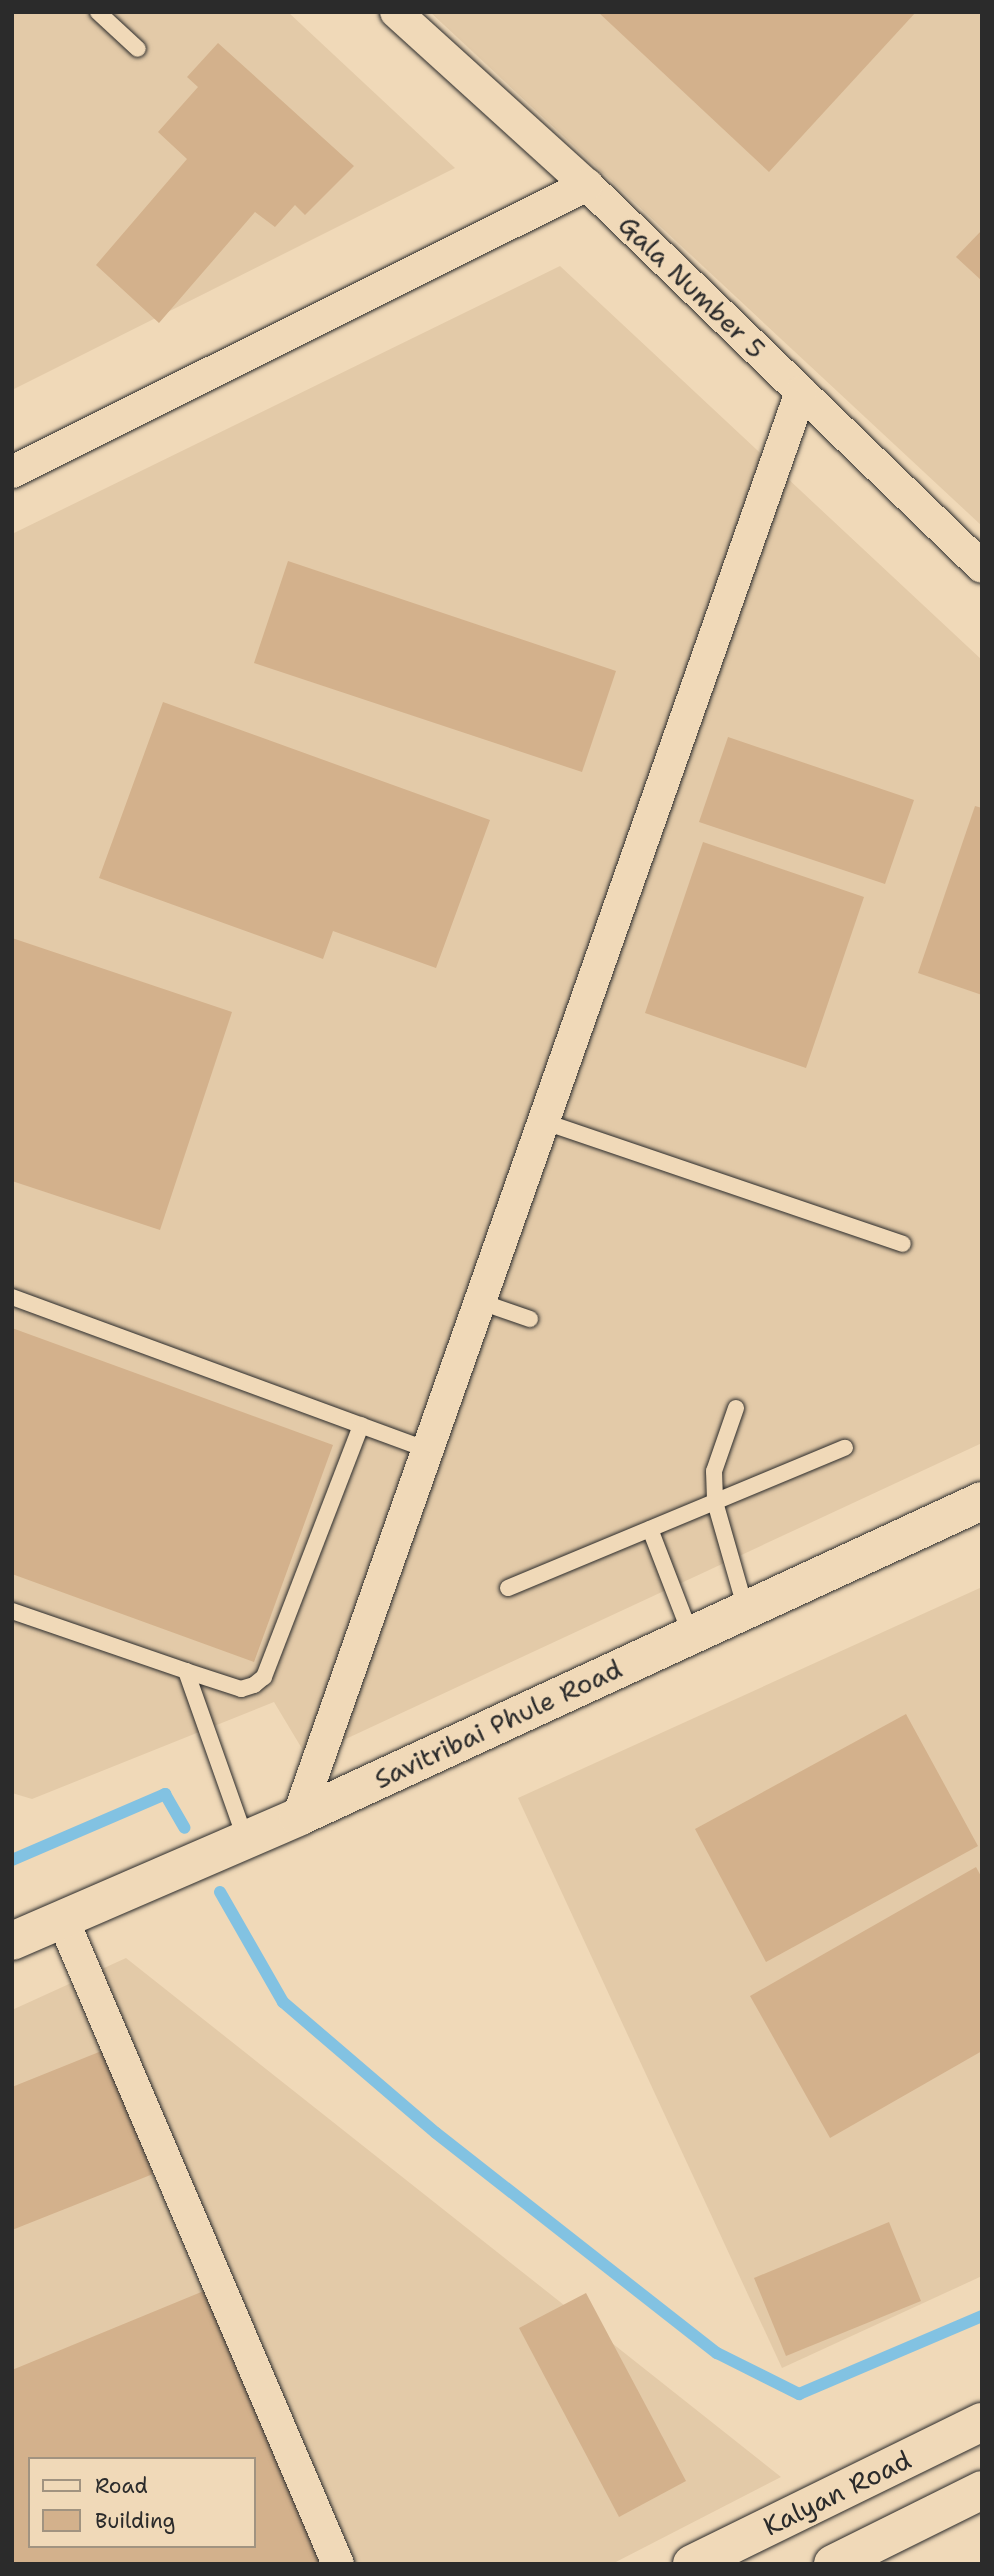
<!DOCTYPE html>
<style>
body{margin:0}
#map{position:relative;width:994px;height:2576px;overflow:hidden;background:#f0d9b8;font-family:"Shantell Sans",sans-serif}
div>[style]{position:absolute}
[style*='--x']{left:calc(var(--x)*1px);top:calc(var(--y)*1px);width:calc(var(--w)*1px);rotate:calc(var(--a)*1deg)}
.built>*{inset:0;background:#e3caa8}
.stream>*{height:12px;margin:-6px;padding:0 6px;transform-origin:6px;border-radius:6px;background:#82c2e2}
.building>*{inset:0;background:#d3b18c}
.roads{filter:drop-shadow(0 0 2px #2b2b2b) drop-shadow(0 0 2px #2b2b2b)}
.lane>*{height:16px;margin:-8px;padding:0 8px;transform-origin:8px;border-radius:8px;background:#f0d9b8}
.street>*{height:32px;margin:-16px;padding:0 16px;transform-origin:16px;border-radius:16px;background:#f0d9b8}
.secondary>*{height:38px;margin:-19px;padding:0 19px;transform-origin:19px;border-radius:19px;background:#f0d9b8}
span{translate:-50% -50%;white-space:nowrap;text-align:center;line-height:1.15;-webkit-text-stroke:6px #f0d9b8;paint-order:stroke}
.street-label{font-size:26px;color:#2b2b2b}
.frame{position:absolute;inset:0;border:14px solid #2b2b2b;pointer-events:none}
.legend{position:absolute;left:28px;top:2457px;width:228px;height:91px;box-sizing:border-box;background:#f0d9b8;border:2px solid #a19380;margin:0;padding:9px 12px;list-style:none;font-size:21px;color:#2b2b2b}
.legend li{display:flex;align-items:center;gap:14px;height:35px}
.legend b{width:35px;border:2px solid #a19380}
</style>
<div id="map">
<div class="built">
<div style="clip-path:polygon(12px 12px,288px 12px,455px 168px,12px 390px)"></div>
<div style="clip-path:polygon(430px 12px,982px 12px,982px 526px)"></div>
<div style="clip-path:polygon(560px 266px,982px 660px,982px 1443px,307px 1757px,274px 1702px,32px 1799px,12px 1793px,12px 534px)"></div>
<div style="clip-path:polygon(982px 1587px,982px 2276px,782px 2368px,518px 1798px)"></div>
<div style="clip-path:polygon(evenodd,126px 1958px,781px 2477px,612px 2564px,12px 2564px,12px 2010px,126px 1958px,30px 2459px,254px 2459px,254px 2546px,30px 2546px,30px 2459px)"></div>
</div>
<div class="stream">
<div style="--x:12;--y:1860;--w:167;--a:-23.3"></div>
<div style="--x:165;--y:1794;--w:39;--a:60"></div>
<div style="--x:220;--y:1892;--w:127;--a:60.2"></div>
<div style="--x:283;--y:2002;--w:201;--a:40.6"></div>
<div style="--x:436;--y:2133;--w:357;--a:38.1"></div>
<div style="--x:717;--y:2353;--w:92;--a:26.6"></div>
<div style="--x:799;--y:2394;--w:199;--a:-23.1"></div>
</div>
<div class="building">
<div style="clip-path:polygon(598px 12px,916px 12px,769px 172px)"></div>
<div style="clip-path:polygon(218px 43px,354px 166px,305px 215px,295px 205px,275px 227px,255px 212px,159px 323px,96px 265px,187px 159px,158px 132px,198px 87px,187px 77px)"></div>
<div style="clip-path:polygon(982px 230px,982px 281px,956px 257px)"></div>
<div style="clip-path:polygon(288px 561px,616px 671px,582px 772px,254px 663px)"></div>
<div style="clip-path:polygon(163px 702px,490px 820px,436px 968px,333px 931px,323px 959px,99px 878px)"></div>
<div style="clip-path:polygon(728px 737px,914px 800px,885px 884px,699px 822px)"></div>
<div style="clip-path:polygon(975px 806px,982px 808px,982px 995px,918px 973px)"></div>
<div style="clip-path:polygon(703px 842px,864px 897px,806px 1068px,645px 1013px)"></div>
<div style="clip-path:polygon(12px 938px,232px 1012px,160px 1230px,12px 1181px)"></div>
<div style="clip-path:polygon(12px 1328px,333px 1445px,254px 1662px,12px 1574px)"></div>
<div style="clip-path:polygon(906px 1714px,978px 1846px,766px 1962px,695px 1829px)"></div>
<div style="clip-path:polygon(976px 1867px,982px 1878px,982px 2051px,830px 2138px,750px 1996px)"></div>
<div style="clip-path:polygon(104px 2050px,153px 2174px,12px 2230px,12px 2087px)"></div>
<div style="clip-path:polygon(889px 2222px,921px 2301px,786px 2356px,754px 2278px)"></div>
<div style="clip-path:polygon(evenodd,211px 2288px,322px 2564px,12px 2564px,12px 2370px,211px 2288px,30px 2459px,254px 2459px,254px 2546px,30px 2546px,30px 2459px)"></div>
<div style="clip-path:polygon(586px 2293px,686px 2481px,619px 2517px,519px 2328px)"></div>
</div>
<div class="roads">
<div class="lane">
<div style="--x:98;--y:12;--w:54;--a:42.8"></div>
<div style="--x:542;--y:1121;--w:381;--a:18.8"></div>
<div style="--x:12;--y:1297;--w:441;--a:20.2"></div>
<div style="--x:478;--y:1301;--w:55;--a:19.1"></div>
<div style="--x:736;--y:1408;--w:67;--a:109.2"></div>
<div style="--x:714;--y:1471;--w:31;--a:88"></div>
<div style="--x:715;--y:1502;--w:112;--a:74"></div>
<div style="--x:650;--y:1529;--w:114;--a:68.9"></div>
<div style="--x:508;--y:1588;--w:365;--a:-22.6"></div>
<div style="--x:12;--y:1611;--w:184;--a:19"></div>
<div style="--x:186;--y:1671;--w:179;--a:70.5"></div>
<div style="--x:186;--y:1671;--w:58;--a:18.1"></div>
<div style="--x:241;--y:1689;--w:14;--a:-17"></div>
<div style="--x:254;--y:1685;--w:13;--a:-39"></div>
<div style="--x:264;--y:1677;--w:270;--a:-68.9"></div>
</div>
<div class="street">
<div style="--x:396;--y:12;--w:258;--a:42.2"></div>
<div style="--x:587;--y:185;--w:549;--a:44.04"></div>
<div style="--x:12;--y:472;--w:643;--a:-26.53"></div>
<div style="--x:298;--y:1817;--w:1511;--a:-70.56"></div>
<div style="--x:63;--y:1920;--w:700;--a:66.88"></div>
</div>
<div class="secondary">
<div style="--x:12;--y:1941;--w:312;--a:-23.4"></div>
<div style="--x:298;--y:1817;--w:753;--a:-24.8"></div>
<div style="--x:692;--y:2564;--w:323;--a:-26.1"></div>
<div style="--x:833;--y:2564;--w:166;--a:-26.4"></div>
</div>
</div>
<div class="street-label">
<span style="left:692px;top:287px;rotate:44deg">Gala Number 5</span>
<span style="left:498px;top:1724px;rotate:-25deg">Savitribai Phule Road</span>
<span style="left:837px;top:2493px;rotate:-26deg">Kalyan Road</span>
</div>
<div class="frame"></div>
<ul class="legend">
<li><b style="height:9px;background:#f0d9b8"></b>Road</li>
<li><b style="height:19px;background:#d3b18c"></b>Building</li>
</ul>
</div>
